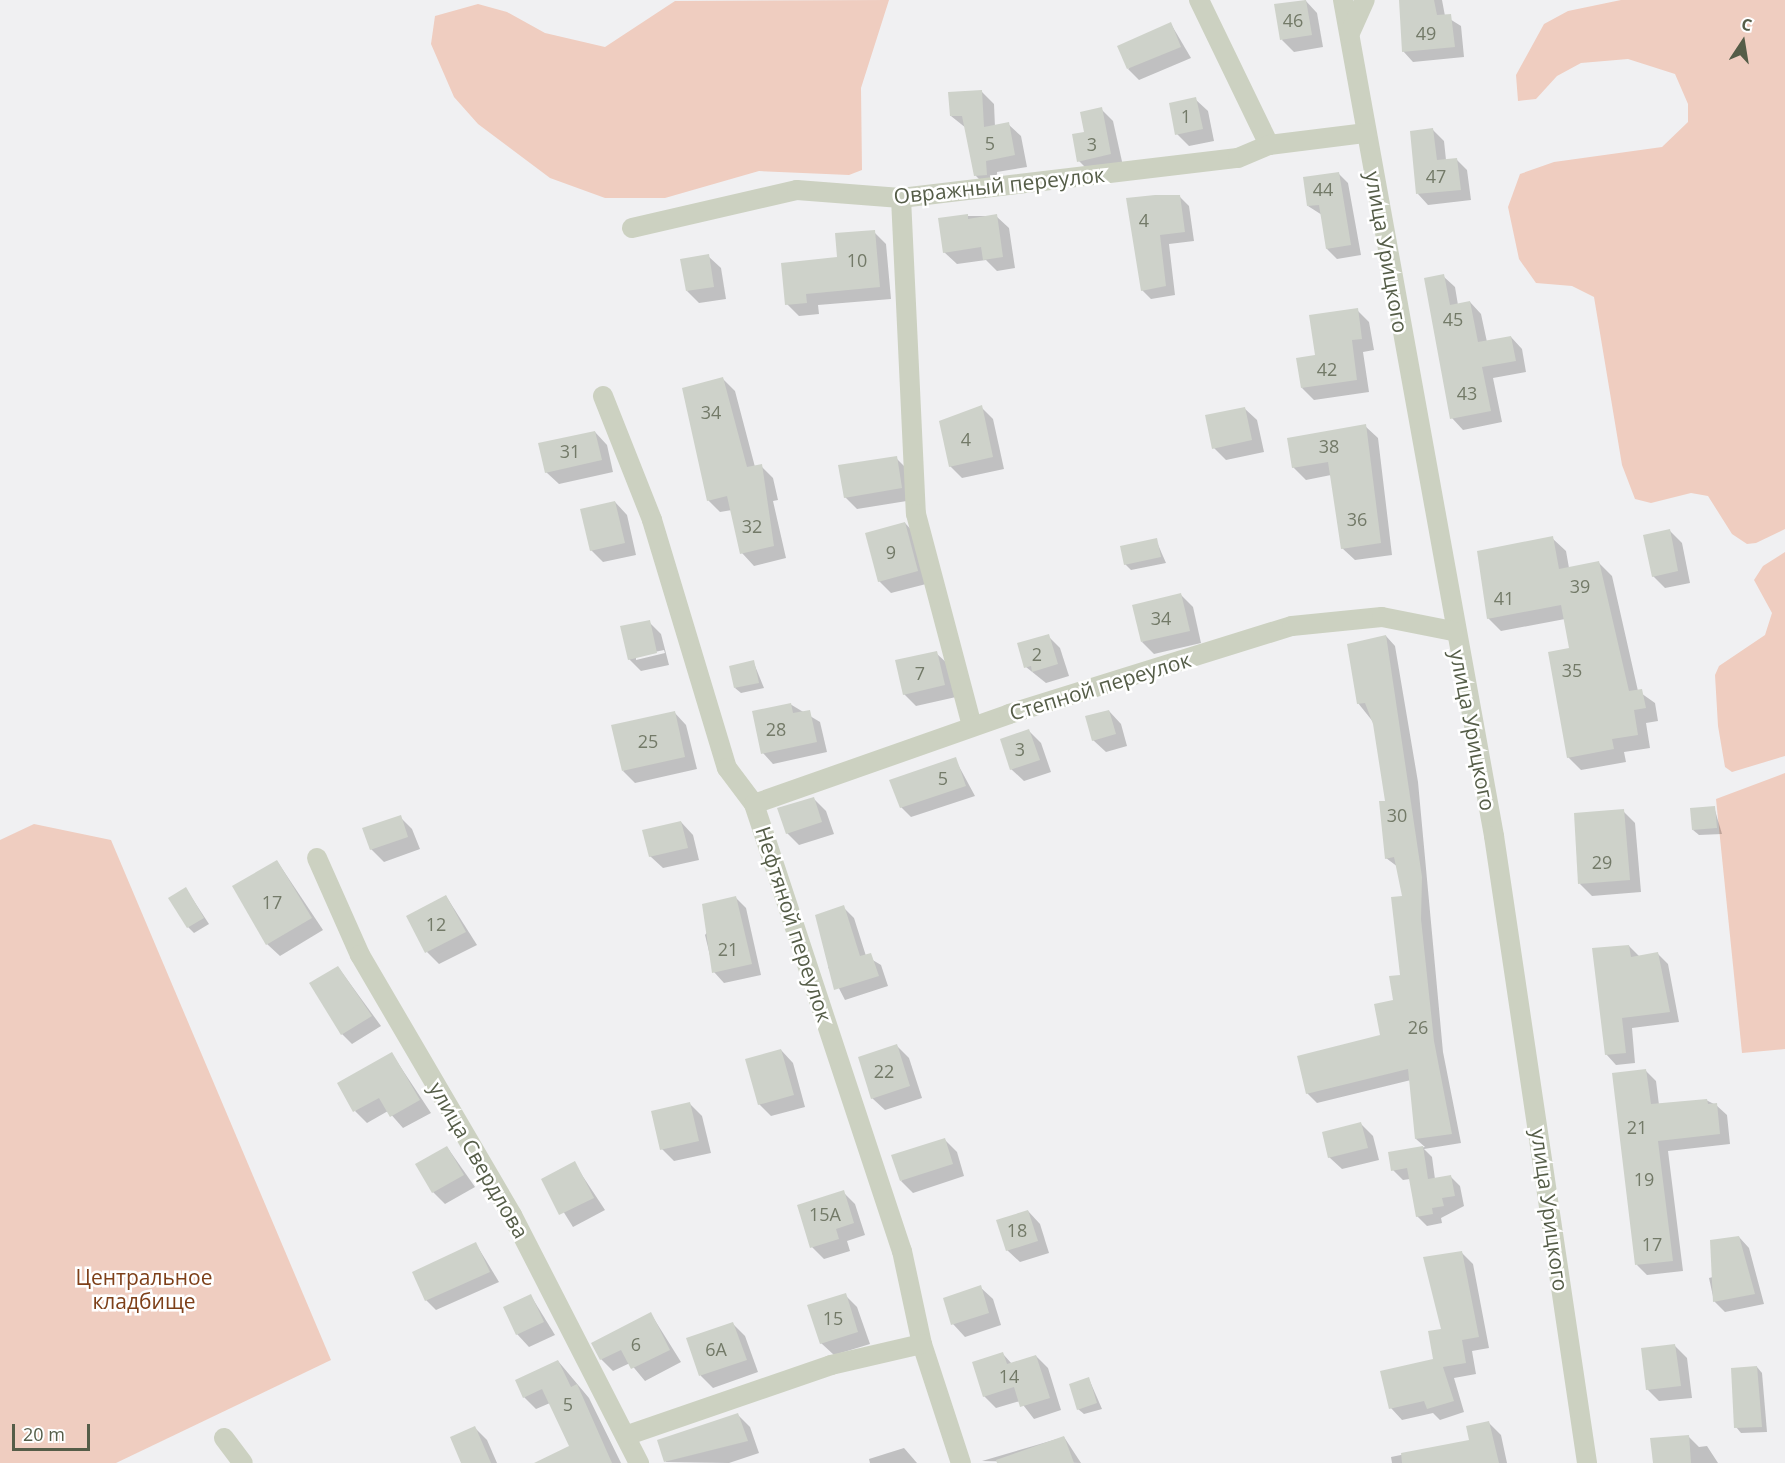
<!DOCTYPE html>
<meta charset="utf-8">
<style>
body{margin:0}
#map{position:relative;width:1785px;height:1463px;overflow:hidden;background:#f0f0f2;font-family:"Open Sans",sans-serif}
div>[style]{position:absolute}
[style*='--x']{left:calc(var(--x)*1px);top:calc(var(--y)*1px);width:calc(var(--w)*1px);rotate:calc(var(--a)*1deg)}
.green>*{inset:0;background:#efcdc0}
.shadow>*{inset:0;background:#0003}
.building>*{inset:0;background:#ced2ca}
.street>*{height:20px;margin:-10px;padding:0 10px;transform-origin:10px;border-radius:10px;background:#ccd1c1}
span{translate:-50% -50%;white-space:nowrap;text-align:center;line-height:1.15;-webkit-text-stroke:5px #fff;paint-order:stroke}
.number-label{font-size:18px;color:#737a68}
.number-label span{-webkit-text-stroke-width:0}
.street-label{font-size:21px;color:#555d48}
.park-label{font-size:21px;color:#7e4019}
.north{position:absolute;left:1713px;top:12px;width:60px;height:60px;-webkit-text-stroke:4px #fff;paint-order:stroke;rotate:12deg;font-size:16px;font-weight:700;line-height:24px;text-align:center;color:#555d48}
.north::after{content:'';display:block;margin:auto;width:21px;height:27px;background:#555d48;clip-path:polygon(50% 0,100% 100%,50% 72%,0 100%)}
.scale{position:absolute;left:12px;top:1424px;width:78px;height:27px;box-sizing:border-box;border:3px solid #555d48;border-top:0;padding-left:8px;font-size:18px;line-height:21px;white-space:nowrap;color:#555d48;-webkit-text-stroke:4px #fff;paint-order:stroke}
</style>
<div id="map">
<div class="green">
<div style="clip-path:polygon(889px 0,861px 88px,862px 170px,849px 175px,759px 171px,665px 198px,605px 198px,550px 178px,478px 124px,454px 97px,431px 44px,435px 16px,478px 4px,507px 12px,545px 33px,605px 47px,675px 1px)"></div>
<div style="clip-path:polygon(1621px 0,1785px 0,1785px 529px,1756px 543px,1747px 544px,1732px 534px,1708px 496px,1691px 493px,1651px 503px,1635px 499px,1622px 465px,1594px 297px,1572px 286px,1536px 283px,1519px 259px,1508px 207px,1520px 174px,1554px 162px,1662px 147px,1688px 122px,1688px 104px,1675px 74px,1628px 59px,1581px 63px,1557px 76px,1536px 99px,1518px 101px,1516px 75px,1544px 24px,1568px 11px)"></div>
<div style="clip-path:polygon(1785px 552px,1785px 756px,1732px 772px,1725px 767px,1718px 726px,1715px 675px,1719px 666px,1765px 635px,1772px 613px,1754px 580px,1763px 566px)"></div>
<div style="clip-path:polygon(1785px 773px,1785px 1049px,1742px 1053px,1716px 799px)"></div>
<div style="clip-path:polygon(34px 824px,111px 840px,331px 1360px,116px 1463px,0 1463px,0 840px)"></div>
</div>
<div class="shadow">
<div style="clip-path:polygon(1305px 0,1317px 13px,1323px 47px,1294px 52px,1282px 40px)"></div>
<div style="clip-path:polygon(1400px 0,1442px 0,1445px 16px,1461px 26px,1464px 57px,1413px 62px,1403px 51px)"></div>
<div style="clip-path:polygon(1171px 24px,1191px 58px,1139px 80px,1128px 69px)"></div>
<div style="clip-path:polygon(982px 92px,994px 104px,995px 127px,1008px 124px,1021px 136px,1027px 167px,997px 172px,998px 187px,988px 188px,976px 176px,966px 128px,951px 116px)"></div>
<div style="clip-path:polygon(1195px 99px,1208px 111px,1214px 141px,1189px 146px,1177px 134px)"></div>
<div style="clip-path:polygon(1101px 109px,1113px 121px,1123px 166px,1091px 173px,1079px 161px,1086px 133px)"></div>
<div style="clip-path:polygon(1433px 130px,1444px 141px,1446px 160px,1456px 159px,1467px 170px,1471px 200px,1428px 205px,1418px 194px)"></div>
<div style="clip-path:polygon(1338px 173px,1348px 183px,1361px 255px,1337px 259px,1327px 249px,1322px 215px,1308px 206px)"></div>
<div style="clip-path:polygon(1180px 197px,1189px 206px,1194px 241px,1169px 244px,1175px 295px,1151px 299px,1142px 290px,1128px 200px)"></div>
<div style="clip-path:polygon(967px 216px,996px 216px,1009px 228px,1015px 268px,997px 271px,986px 260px,957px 264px,944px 252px)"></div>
<div style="clip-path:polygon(874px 232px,886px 244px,891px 299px,818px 305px,819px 314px,799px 316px,787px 304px)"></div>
<div style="clip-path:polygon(708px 256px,721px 268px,726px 299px,699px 303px,687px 291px)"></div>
<div style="clip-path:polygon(1443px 276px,1455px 287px,1458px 305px,1470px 302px,1481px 314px,1487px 342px,1511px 337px,1522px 349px,1526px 372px,1493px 378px,1502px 422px,1463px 430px,1452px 418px)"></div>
<div style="clip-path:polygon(1357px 310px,1369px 322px,1374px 350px,1363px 352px,1369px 392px,1314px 400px,1302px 388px,1316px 356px)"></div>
<div style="clip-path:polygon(723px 379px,735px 391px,755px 467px,761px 466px,773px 478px,778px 500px,773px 501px,786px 558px,754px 566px,742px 553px,732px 510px,720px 512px,708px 500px)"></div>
<div style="clip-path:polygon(981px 407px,993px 419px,1004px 469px,962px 478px,950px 466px)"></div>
<div style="clip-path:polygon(1244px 408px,1257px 420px,1264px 452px,1226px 460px,1214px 448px)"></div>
<div style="clip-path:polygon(1365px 426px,1378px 438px,1392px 555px,1355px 560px,1342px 548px,1331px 475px,1306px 480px,1293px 467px)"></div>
<div style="clip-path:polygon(595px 432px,607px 445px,613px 472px,559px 484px,546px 472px)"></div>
<div style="clip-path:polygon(896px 458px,908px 470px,913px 500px,857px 509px,845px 497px)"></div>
<div style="clip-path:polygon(615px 502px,627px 515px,636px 555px,603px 562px,591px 550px)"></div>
<div style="clip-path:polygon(905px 523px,917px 536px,930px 583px,891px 593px,879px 581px)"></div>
<div style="clip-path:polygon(1670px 531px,1682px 543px,1690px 583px,1665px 588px,1653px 576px)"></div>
<div style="clip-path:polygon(1552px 538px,1566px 551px,1569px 568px,1599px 563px,1612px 576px,1638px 691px,1655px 703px,1658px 721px,1646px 723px,1650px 748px,1624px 752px,1626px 762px,1581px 770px,1568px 757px,1571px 649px,1565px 619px,1501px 631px,1488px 618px)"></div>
<div style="clip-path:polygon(1156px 540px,1166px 563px,1131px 570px,1125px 564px)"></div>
<div style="clip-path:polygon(1181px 595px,1193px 607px,1201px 643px,1154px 654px,1142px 642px)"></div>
<div style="clip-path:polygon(evenodd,649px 622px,661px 634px,669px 665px,641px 671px,629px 659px,649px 622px,664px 650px,665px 653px,636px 660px,636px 656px,664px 650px)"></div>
<div style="clip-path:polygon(1048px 636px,1060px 648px,1069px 676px,1046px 683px,1026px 667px)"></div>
<div style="clip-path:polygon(1386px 636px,1395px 646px,1418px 782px,1443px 1052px,1461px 1143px,1424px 1149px,1432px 1157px,1435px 1179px,1450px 1176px,1460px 1186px,1464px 1206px,1441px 1218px,1442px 1223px,1427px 1226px,1417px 1216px,1410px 1179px,1403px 1180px,1393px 1170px,1390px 1153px,1425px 1147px,1416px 1139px,1411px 1080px,1317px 1103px,1307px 1093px,1382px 1036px,1402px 976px,1403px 897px,1398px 867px,1386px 858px,1387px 802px,1374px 723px,1358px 703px)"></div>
<div style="clip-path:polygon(936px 653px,949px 665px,956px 697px,916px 706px,904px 694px)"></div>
<div style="clip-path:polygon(753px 661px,764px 688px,741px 693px,735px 688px)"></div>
<div style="clip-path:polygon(790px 704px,820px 722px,827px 752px,773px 764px,763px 753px)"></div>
<div style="clip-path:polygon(1109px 711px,1121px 724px,1127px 746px,1106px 752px,1093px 740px)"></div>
<div style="clip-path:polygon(674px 712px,686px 725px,697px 769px,635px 783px,623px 771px)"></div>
<div style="clip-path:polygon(1029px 731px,1041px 743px,1051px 772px,1024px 781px,1011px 769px)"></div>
<div style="clip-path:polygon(955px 759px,975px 796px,911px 817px,901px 807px)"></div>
<div style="clip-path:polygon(814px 799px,826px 811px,834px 834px,799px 845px,787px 833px)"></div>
<div style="clip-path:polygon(1714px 807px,1722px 834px,1699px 835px,1693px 830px)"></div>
<div style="clip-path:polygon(1623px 811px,1635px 823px,1641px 892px,1592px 896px,1580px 884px)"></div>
<div style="clip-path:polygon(400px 817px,412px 829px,420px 849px,384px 862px,371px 849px)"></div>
<div style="clip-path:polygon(681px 822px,693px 835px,699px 860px,663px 868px,650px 856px)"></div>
<div style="clip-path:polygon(277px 861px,323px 930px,280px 956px,267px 944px)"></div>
<div style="clip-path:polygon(186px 889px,209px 924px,194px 933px,188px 927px)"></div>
<div style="clip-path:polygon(446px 896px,477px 945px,439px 964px,427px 952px)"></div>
<div style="clip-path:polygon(736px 898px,746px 908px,761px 975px,724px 983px,714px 972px,705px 935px)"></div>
<div style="clip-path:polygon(843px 907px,854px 918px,866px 956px,881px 965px,888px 986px,845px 1000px,828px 967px,833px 966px)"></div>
<div style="clip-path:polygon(1629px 946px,1640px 957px,1658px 954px,1668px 964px,1679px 1022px,1632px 1028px,1635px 1063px,1616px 1065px,1606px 1054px)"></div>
<div style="clip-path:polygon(338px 967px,381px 1026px,352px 1044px,342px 1034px)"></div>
<div style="clip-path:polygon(897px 1046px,909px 1058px,922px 1098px,885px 1110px,872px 1098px)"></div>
<div style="clip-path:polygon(781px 1050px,793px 1063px,805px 1107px,771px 1116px,759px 1104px)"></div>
<div style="clip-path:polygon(392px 1054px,431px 1113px,403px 1128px,388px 1111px,367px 1123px,355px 1111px)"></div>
<div style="clip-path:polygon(1646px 1071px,1656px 1081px,1659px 1105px,1706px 1100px,1716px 1105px,1727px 1115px,1730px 1144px,1668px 1151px,1683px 1271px,1647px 1275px,1637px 1265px)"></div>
<div style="clip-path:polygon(690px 1104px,702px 1116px,711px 1153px,674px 1161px,662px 1149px)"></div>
<div style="clip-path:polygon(1361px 1124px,1373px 1136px,1379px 1160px,1342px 1169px,1329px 1157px)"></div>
<div style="clip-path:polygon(944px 1139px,957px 1152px,964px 1176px,913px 1193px,901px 1181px)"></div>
<div style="clip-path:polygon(447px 1147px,475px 1187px,445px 1204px,433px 1192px)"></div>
<div style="clip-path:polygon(574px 1163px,605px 1210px,573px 1227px,543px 1179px)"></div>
<div style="clip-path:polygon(843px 1192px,855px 1204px,865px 1235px,847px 1241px,850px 1251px,824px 1259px,812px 1247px)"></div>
<div style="clip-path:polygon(1028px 1211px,1040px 1224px,1049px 1253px,1020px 1262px,1007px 1250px)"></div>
<div style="clip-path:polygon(1739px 1237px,1749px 1248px,1764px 1304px,1725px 1312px,1714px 1301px,1709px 1278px,1717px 1276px)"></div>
<div style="clip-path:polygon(476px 1244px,499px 1282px,436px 1310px,426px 1300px)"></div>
<div style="clip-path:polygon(1462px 1253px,1473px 1264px,1489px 1348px,1472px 1351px,1476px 1374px,1454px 1378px,1464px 1412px,1440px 1420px,1433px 1413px,1402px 1420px,1391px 1408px,1435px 1360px)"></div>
<div style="clip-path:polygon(980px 1287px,993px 1299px,1001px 1325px,965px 1337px,953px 1324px)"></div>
<div style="clip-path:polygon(845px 1295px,857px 1307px,870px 1344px,834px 1355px,821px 1343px)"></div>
<div style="clip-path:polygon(531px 1296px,555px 1335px,529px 1347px,517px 1334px)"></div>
<div style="clip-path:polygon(651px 1314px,681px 1362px,645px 1381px,630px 1363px,613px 1371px,601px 1359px)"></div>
<div style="clip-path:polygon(733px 1324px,745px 1336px,758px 1372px,713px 1388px,701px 1376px,688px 1339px)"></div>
<div style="clip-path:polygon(1675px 1346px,1687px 1358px,1692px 1398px,1659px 1401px,1647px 1389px)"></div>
<div style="clip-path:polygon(1003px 1354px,1012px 1364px,1036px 1356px,1048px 1368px,1061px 1410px,1034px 1419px,1020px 1401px,996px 1408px,984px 1396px)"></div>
<div style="clip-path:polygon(558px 1361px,589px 1398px,621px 1463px,560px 1463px,571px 1447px,550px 1403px,536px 1409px,524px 1397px)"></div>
<div style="clip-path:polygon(1757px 1367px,1762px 1373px,1767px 1432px,1741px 1433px,1736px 1427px)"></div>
<div style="clip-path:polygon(1089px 1379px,1102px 1409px,1084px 1414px,1078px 1409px)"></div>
<div style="clip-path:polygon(738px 1415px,750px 1427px,759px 1453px,729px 1463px,666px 1462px,659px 1441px)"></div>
<div style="clip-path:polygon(1489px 1423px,1501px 1435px,1507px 1463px,1392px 1463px,1391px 1457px,1470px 1441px)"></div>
<div style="clip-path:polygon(475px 1428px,487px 1440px,497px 1463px,463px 1463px)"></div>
<div style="clip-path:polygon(1688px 1436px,1699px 1447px,1707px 1446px,1718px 1463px,1654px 1463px)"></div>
<div style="clip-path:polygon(1064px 1437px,1081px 1463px,982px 1461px)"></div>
<div style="clip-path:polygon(904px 1448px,917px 1463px,870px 1463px,869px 1459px)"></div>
</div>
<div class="building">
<div style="clip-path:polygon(1306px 0,1312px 35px,1280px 40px,1274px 4px)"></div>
<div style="clip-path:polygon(1399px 0,1434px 0,1437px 15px,1451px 14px,1455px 47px,1402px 52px)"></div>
<div style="clip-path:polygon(1171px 22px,1181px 47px,1127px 69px,1117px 46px)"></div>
<div style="clip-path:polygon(982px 90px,984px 127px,1009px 122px,1015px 155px,986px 161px,987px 175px,974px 176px,962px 116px,950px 116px,948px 92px)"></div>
<div style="clip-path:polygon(1196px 97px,1203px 129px,1175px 135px,1169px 103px)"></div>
<div style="clip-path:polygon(1102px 107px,1111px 154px,1077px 162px,1072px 134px,1084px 132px,1080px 112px)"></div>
<div style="clip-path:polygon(1433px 128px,1437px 160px,1457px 158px,1461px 190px,1416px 194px,1410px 131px)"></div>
<div style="clip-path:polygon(1339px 172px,1351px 245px,1326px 249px,1319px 205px,1307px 206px,1303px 177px)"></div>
<div style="clip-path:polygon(1155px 195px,1180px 195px,1185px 232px,1160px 235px,1166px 286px,1141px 291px,1126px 198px)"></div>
<div style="clip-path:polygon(968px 214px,968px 219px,997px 214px,1003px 257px,983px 260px,981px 247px,943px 253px,938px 218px)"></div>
<div style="clip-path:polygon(875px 230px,880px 287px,806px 294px,807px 303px,785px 305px,781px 263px,837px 257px,835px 233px)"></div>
<div style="clip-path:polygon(709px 254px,714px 287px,686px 291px,680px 259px)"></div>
<div style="clip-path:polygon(1444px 274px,1450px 305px,1470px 301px,1478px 342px,1511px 336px,1516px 361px,1482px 367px,1491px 411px,1450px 419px,1424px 278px)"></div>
<div style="clip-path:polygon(1358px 308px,1362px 339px,1352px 340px,1357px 380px,1301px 388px,1296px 358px,1315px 355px,1309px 315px)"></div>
<div style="clip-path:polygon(723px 377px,747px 467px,762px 464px,774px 546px,740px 554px,727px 496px,707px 501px,682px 388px)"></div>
<div style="clip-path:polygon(982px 405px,993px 457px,949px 467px,939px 421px)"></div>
<div style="clip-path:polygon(1245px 407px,1252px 440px,1212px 449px,1205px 415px)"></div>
<div style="clip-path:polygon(1366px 424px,1381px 543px,1341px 549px,1328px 462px,1292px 468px,1287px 438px)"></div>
<div style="clip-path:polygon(595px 431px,602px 460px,545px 473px,538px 443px)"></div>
<div style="clip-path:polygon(897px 456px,902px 488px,844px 498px,838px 465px)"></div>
<div style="clip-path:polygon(615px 501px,625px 543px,590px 551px,580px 509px)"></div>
<div style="clip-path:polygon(905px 522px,918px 571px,878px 582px,865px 533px)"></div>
<div style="clip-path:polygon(1670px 529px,1678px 571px,1652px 577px,1643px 535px)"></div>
<div style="clip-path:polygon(1553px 536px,1559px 569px,1599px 561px,1629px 691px,1642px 689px,1646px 708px,1634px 710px,1638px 735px,1612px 739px,1614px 749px,1567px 758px,1548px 652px,1569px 648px,1561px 605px,1487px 619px,1477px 551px)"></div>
<div style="clip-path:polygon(1157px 538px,1161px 557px,1124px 565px,1120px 546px)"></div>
<div style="clip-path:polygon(1181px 593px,1190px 631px,1141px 642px,1132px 605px)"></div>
<div style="clip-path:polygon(650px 620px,657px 653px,628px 660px,620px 626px)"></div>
<div style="clip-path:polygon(1049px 634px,1058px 664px,1032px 672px,1031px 666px,1024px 668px,1017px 643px)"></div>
<div style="clip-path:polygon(1386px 635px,1422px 877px,1421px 919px,1434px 1041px,1452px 1134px,1415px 1139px,1408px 1069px,1306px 1094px,1297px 1056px,1380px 1035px,1374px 1004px,1393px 1000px,1389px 976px,1400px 975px,1391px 897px,1402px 896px,1394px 857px,1385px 859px,1379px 801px,1385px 801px,1373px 724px,1365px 703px,1357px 704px,1347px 644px)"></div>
<div style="clip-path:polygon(937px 651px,945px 685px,903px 695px,895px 660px)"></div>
<div style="clip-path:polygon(754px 660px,759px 683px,734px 688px,729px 666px)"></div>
<div style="clip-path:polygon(791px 703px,793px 713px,810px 710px,817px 742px,761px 754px,752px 711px)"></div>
<div style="clip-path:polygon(1109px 710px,1116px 734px,1092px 741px,1085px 716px)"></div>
<div style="clip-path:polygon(675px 711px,685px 757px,622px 771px,611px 725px)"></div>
<div style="clip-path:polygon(1029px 729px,1040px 760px,1010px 770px,1000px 739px)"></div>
<div style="clip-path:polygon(956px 757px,966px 786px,900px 808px,889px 780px)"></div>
<div style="clip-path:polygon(814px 797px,822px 822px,786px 834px,777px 808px)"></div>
<div style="clip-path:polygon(1715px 806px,1717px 828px,1692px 830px,1690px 808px)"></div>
<div style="clip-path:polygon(1624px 809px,1630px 880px,1578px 884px,1574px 813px)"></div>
<div style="clip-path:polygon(401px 815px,408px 837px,370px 850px,362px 828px)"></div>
<div style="clip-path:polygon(681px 821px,688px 848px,649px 857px,642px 830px)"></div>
<div style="clip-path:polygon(277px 860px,312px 918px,266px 945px,232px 886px)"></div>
<div style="clip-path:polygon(186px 887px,204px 918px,187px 928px,168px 898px)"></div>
<div style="clip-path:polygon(446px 895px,466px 932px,425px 953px,406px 916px)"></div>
<div style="clip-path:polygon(736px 896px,752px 964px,712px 973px,702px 904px)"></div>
<div style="clip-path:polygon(844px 905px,860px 956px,871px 953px,879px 976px,834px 990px,815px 915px)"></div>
<div style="clip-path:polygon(1629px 945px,1631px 957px,1658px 952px,1670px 1012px,1622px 1018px,1626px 1053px,1605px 1055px,1592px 948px)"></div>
<div style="clip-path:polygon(338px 966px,372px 1016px,341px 1035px,309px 983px)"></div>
<div style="clip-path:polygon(897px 1044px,910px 1086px,871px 1099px,858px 1057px)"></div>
<div style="clip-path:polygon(781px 1049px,794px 1095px,758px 1105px,745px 1059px)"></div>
<div style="clip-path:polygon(392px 1052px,420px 1100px,390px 1117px,379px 1098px,353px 1112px,337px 1083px)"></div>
<div style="clip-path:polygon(1646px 1069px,1651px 1104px,1707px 1099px,1708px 1104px,1717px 1103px,1720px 1134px,1658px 1141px,1673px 1261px,1635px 1265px,1612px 1073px)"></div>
<div style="clip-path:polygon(690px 1102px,699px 1141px,660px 1150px,651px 1111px)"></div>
<div style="clip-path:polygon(1361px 1122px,1368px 1148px,1328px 1158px,1322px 1132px)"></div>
<div style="clip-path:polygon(945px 1138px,953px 1164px,900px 1181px,891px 1155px)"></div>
<div style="clip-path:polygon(447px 1146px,464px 1175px,432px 1193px,415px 1164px)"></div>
<div style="clip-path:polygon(1423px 1146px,1428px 1179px,1451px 1175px,1455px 1196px,1442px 1198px,1444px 1206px,1432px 1208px,1433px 1214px,1416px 1217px,1407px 1168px,1391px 1171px,1388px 1152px)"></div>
<div style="clip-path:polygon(575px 1161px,594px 1198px,559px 1215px,541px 1179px)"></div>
<div style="clip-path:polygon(844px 1190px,854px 1223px,836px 1229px,839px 1239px,810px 1248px,797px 1205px)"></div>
<div style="clip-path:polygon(1028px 1210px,1038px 1241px,1006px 1251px,996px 1220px)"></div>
<div style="clip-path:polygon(1739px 1236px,1755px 1294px,1713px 1302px,1710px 1240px)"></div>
<div style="clip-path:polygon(476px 1242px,490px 1272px,425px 1301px,412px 1272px)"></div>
<div style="clip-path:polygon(1462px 1251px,1479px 1337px,1462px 1340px,1466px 1363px,1443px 1367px,1454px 1401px,1427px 1409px,1424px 1401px,1389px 1409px,1380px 1371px,1433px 1359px,1428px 1331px,1441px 1329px,1423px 1257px)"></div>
<div style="clip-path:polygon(981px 1285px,989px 1313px,951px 1325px,943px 1298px)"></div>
<div style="clip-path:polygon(846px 1293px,858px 1332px,820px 1344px,807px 1305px)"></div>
<div style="clip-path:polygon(531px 1294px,544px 1322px,516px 1335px,503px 1307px)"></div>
<div style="clip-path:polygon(651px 1312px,670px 1350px,631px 1369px,621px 1350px,600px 1360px,591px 1343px)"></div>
<div style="clip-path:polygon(733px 1322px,747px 1360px,699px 1376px,686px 1338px)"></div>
<div style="clip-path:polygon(1675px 1344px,1681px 1386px,1646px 1390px,1641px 1348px)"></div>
<div style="clip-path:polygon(1003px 1352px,1007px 1364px,1036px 1355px,1050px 1398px,1020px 1407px,1014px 1387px,983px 1397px,972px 1362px)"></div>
<div style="clip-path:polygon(558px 1360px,571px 1387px,577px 1384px,612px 1463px,534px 1463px,569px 1446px,542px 1389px,523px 1398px,515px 1380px)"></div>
<div style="clip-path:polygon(1757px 1366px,1762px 1427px,1734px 1428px,1731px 1368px)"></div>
<div style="clip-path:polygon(1089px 1377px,1097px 1403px,1077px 1410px,1069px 1384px)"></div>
<div style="clip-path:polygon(738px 1413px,748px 1441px,664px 1462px,657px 1440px)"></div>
<div style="clip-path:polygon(1489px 1421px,1499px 1463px,1402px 1463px,1401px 1453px,1469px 1440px,1466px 1426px)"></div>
<div style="clip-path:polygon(475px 1426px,491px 1463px,461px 1463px,450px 1437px)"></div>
<div style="clip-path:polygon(1689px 1435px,1691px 1463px,1653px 1463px,1650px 1438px)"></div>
<div style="clip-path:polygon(1064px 1436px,1074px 1463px,997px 1463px,996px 1460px)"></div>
</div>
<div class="street">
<div style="--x:1199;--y:0;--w:161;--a:64.2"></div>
<div style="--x:1343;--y:0;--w:850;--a:79.76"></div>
<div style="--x:1494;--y:836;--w:634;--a:81.56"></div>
<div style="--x:1350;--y:33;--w:36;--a:-66"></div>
<div style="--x:901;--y:198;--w:316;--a:87.3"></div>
<div style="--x:916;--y:514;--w:219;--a:75.2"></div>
<div style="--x:632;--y:228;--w:169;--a:-13"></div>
<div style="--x:797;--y:190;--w:104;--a:4.4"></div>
<div style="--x:901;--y:198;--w:339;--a:-6.8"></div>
<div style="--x:1238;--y:158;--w:34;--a:-23"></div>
<div style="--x:1269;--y:145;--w:98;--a:-7.1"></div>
<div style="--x:603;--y:396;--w:133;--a:68.4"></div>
<div style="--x:652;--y:520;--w:259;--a:73.2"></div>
<div style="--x:727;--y:768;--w:45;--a:53.1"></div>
<div style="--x:754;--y:804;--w:471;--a:71.7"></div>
<div style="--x:902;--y:1251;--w:95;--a:77.9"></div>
<div style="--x:922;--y:1344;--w:125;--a:71.9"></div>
<div style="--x:754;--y:804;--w:270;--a:-19.4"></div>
<div style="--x:1009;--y:714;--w:296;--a:-17.3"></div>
<div style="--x:1292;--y:626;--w:90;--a:-5.7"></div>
<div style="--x:1382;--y:617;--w:72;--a:11.2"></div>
<div style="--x:317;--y:858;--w:106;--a:66.1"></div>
<div style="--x:360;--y:955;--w:301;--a:59.7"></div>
<div style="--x:512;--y:1215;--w:279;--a:62.9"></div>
<div style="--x:628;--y:1435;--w:215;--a:-19"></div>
<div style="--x:831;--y:1365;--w:93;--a:-13"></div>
<div style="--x:224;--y:1438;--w:31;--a:53"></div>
</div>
<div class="number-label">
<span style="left:1293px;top:20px">46</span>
<span style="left:1426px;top:33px">49</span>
<span style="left:1186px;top:116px">1</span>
<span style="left:990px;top:143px">5</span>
<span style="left:1092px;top:144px">3</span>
<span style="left:1436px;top:176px">47</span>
<span style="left:1323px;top:189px">44</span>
<span style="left:1144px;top:220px">4</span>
<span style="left:857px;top:260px">10</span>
<span style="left:1453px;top:319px">45</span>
<span style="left:1327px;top:369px">42</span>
<span style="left:1467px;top:393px">43</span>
<span style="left:711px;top:412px">34</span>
<span style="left:966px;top:439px">4</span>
<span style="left:1329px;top:446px">38</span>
<span style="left:570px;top:451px">31</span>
<span style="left:1357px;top:519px">36</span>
<span style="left:752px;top:526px">32</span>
<span style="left:891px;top:552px">9</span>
<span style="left:1580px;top:586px">39</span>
<span style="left:1504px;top:598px">41</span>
<span style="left:1161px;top:618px">34</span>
<span style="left:1037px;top:654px">2</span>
<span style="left:1572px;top:670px">35</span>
<span style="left:920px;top:673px">7</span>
<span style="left:776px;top:729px">28</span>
<span style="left:648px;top:741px">25</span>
<span style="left:1020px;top:749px">3</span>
<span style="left:943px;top:778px">5</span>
<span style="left:1397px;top:815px">30</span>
<span style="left:1602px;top:862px">29</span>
<span style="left:272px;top:902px">17</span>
<span style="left:436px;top:924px">12</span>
<span style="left:728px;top:949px">21</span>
<span style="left:1418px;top:1027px">26</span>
<span style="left:884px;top:1071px">22</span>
<span style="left:1637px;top:1127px">21</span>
<span style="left:1644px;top:1179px">19</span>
<span style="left:825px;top:1214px">15А</span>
<span style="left:1017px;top:1230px">18</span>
<span style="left:1652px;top:1244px">17</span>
<span style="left:833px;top:1318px">15</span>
<span style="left:636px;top:1344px">6</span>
<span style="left:716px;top:1349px">6А</span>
<span style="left:1009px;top:1376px">14</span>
<span style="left:568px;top:1404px">5</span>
</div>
<div class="street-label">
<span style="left:999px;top:185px;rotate:-6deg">Овражный переулок</span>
<span style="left:1387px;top:252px;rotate:80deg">улица Урицкого</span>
<span style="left:1100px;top:686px;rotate:-17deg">Степной переулок</span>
<span style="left:1473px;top:730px;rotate:79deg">улица Урицкого</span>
<span style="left:794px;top:924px;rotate:72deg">Нефтяной переулок</span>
<span style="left:479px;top:1160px;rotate:60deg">улица Свердлова</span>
<span style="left:1550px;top:1210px;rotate:82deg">улица Урицкого</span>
</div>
<div class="park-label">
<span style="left:144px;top:1289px">Центральное<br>кладбище</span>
</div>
<div class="north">С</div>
<div class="scale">20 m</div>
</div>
